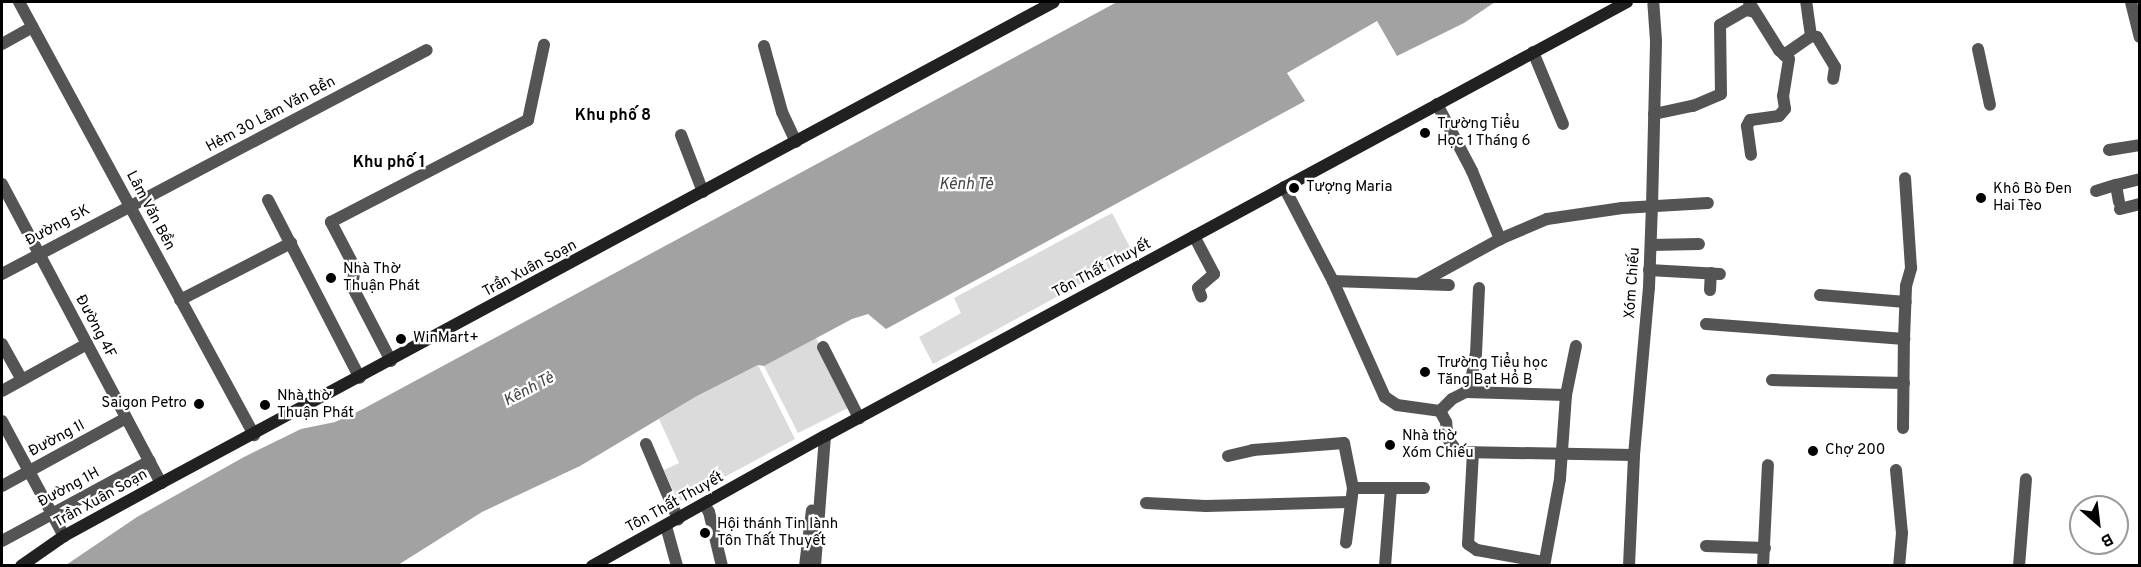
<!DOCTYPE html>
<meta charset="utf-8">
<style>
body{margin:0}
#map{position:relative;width:2141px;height:567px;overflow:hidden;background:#fff;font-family:Overpass,sans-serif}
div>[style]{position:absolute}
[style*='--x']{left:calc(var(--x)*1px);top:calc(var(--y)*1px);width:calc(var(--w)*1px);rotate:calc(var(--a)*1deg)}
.green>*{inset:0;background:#dbdbdb}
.water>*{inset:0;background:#a2a2a2}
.minor>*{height:12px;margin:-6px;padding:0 6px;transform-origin:6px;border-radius:6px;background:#545454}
.tertiary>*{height:12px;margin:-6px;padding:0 6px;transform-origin:6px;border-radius:6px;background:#545454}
.secondary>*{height:12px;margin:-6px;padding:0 6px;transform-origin:6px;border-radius:6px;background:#212121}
.dots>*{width:16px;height:16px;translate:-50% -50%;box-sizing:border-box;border:3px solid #fff;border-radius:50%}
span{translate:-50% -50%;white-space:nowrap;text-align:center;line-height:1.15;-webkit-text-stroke:4.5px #fff;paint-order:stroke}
.street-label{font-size:15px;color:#000}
.poi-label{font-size:15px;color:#000}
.left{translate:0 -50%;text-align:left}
.right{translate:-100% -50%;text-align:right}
.neighbourhood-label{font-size:16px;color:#000;font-weight:700}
.water-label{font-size:16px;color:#434343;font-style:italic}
.frame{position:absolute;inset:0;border:3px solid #000;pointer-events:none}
.north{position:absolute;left:2069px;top:495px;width:60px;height:60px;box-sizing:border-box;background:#fff;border:2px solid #999;border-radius:50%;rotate:152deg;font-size:16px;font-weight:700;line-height:24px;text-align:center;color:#000}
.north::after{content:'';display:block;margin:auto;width:21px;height:27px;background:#000;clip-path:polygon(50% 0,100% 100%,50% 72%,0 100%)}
</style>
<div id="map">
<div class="green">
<div style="clip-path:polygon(1112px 213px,1134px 255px,933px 364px,919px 337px,961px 313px,954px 298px)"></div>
<div style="clip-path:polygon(816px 338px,850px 407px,798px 433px,764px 366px)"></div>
<div style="clip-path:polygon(758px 365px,795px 439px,678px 502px,664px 470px,679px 463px,659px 419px,697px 396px)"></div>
</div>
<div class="water">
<div style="clip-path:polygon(1117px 2px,1495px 2px,1464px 23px,1397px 56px,1377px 21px,1287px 73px,1305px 101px,886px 329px,868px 314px,852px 319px,764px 366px,758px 365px,697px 396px,580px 466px,482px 512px,398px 565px,66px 565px,137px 517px,244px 457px,301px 429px,335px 422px,363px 409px)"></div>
</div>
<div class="minor">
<div style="--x:1749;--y:2;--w:57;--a:58"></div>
<div style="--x:1779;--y:50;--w:13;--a:42"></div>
<div style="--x:1789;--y:59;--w:37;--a:99"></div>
<div style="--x:1783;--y:96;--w:13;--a:81"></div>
<div style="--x:1785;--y:109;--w:9;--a:131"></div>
<div style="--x:1779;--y:116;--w:29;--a:172"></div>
<div style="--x:1750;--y:120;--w:7;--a:117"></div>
<div style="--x:1747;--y:126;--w:29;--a:82"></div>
<div style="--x:1811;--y:36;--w:6;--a:9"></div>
<div style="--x:1817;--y:37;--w:35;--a:59"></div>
<div style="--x:1835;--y:67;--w:12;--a:99"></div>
<div style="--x:2;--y:44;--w:35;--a:-29"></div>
<div style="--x:764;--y:46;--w:68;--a:74.7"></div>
<div style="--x:782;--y:112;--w:33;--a:65"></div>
<div style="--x:1978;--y:49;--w:57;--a:77.9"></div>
<div style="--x:1533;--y:52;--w:78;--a:67.4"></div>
<div style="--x:1784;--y:55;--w:33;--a:-35"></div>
<div style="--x:1811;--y:36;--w:34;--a:-98"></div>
<div style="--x:1437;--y:104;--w:76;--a:62.4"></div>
<div style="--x:1472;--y:171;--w:74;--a:67.6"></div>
<div style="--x:1654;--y:114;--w:40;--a:-12"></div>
<div style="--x:1693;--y:106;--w:30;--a:-23"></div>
<div style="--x:1721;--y:94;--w:69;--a:-90.8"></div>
<div style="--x:1720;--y:25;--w:30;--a:-30"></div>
<div style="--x:1746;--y:10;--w:9;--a:13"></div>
<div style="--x:681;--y:135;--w:61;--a:68.9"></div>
<div style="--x:2109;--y:150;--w:31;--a:-9"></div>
<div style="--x:2;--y:184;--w:339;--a:62"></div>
<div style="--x:1284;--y:187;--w:106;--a:62.5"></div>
<div style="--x:1333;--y:281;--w:127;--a:65.9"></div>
<div style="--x:1385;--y:397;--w:14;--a:34"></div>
<div style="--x:1397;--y:405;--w:43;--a:7.9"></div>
<div style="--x:2096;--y:191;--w:21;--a:-17"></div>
<div style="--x:268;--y:200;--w:200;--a:62.7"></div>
<div style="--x:2119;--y:202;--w:17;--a:-100"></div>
<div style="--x:2116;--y:185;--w:25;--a:-14"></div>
<div style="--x:2120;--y:209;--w:21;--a:-14"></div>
<div style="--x:1194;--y:236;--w:43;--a:62.2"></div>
<div style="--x:1214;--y:274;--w:21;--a:139"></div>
<div style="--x:1198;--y:288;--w:9;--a:69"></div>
<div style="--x:1651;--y:245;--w:48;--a:-1.2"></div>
<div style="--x:1649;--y:270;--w:71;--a:3.2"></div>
<div style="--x:2;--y:274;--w:480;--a:-27.8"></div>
<div style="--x:1333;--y:281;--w:116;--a:2"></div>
<div style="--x:1420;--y:283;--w:91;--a:-28.8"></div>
<div style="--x:1500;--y:239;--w:51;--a:-23.1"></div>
<div style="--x:1547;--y:219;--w:76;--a:-8.3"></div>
<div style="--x:1622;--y:208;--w:86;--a:-3.3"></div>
<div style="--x:1710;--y:290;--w:17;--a:-87"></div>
<div style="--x:1820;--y:295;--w:86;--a:4.7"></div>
<div style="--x:180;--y:300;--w:125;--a:-27.2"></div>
<div style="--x:1706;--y:324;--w:199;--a:4.3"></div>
<div style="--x:2;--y:344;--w:41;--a:60.9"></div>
<div style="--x:823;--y:347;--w:80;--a:63.1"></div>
<div style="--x:391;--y:361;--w:85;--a:-117.5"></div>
<div style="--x:352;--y:286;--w:18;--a:-81"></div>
<div style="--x:355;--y:268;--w:52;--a:-117.6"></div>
<div style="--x:331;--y:222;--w:222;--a:-27.4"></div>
<div style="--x:528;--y:120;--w:77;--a:-78"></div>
<div style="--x:1772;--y:380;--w:132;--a:1.3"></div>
<div style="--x:2;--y:391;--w:97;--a:-28.9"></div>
<div style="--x:1466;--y:392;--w:100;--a:1.7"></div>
<div style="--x:1566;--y:395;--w:84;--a:94.1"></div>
<div style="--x:1560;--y:479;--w:88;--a:100.4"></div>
<div style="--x:1566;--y:395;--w:50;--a:-78.5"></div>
<div style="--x:1440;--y:411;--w:13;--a:61"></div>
<div style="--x:1446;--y:422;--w:17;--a:83"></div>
<div style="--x:1448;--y:439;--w:14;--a:54"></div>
<div style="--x:1456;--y:450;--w:5;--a:22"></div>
<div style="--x:1461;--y:452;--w:173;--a:1"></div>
<div style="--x:1440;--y:411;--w:17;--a:-45"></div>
<div style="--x:1452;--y:399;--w:16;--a:-27"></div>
<div style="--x:1466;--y:392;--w:12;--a:-66"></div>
<div style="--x:1471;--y:381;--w:27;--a:-80"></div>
<div style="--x:1476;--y:354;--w:66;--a:-87.4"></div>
<div style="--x:2;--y:421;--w:131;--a:61.7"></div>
<div style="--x:1903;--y:428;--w:89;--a:-89.4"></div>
<div style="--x:1904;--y:339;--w:53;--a:-87.8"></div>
<div style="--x:1906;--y:286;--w:19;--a:-74"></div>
<div style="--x:1911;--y:268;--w:90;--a:-93.8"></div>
<div style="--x:646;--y:444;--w:82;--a:66.9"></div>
<div style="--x:1473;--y:452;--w:92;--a:93.1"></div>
<div style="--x:1468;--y:544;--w:11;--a:34"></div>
<div style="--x:1477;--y:550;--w:68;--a:10.2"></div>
<div style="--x:1228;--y:456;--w:26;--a:-13"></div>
<div style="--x:1253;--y:450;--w:91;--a:-4.4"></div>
<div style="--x:1344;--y:443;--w:46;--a:78.7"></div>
<div style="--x:1353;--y:488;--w:55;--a:97.3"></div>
<div style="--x:1896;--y:470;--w:63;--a:84.6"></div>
<div style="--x:1902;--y:533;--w:33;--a:95"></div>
<div style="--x:2;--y:486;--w:141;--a:-28.7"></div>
<div style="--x:1353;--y:488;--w:71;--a:0"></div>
<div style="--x:1146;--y:503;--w:60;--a:2.9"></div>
<div style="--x:1206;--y:506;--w:143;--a:-1.6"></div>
<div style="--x:704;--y:504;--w:9;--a:58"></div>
<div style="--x:709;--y:512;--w:56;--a:76.5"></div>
<div style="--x:666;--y:526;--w:41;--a:74.6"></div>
<div style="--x:2;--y:541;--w:168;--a:-28.4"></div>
<div style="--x:1706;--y:546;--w:59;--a:1.9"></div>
<div style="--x:805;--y:566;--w:56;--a:-82.9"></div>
<div style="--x:815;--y:566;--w:130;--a:-85.6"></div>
<div style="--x:1385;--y:566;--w:78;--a:-85.6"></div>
<div style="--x:1763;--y:566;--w:101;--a:-87.2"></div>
<div style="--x:2019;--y:566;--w:87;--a:-85.4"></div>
</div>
<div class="tertiary">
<div style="--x:19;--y:2;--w:493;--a:61.5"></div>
<div style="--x:2131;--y:2;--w:36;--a:76"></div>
<div style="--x:1629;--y:566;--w:111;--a:-87.4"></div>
<div style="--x:1634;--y:455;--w:169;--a:-84.9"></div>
<div style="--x:1649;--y:287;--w:81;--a:-87.9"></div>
<div style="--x:1652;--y:206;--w:165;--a:-88.6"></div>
<div style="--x:1656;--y:41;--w:39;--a:-94"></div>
</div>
<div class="secondary">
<div style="--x:21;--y:566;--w:52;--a:-34.9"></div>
<div style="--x:64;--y:536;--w:111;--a:-28.7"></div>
<div style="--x:161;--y:483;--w:1014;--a:-28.31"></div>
<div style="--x:592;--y:566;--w:267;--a:-29.2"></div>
<div style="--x:825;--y:436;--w:912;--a:-28.42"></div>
</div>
<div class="dots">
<div style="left:1425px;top:133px;background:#000"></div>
<div style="left:1294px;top:188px;background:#000"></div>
<div style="left:1981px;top:198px;background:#000"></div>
<div style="left:331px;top:278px;background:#000"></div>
<div style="left:401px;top:339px;background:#000"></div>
<div style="left:1425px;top:372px;background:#000"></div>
<div style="left:199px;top:404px;background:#000"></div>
<div style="left:265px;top:405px;background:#000"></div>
<div style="left:1390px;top:445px;background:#000"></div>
<div style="left:1813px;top:451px;background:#000"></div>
<div style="left:705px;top:533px;background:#000"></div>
</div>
<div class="street-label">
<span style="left:271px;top:115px;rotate:-28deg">Hẻm 30 Lâm Văn Bền</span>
<span style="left:150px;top:211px;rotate:62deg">Lâm Văn Bền</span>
<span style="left:58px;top:226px;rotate:-28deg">Đường 5K</span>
<span style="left:530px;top:269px;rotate:-28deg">Trần Xuân Soạn</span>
<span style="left:1102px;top:269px;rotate:-28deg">Tôn Thất Thuyết</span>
<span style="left:1633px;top:283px;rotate:-86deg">Xóm Chiếu</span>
<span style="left:95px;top:327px;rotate:62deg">Đường 4F</span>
<span style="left:57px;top:439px;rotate:-28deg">Đường 1I</span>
<span style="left:69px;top:488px;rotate:-28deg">Đường 1H</span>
<span style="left:101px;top:499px;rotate:-29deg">Trần Xuân Soạn</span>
<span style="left:675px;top:503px;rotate:-29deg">Tôn Thất Thuyết</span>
</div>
<div class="poi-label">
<span class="left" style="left:1437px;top:133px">Trường Tiểu<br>Học 1 Tháng 6</span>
<span class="left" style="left:1306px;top:188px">Tượng Maria</span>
<span class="left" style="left:1993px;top:198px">Khô Bò Đen<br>Hai Tèo</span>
<span class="left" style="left:343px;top:278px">Nhà Thờ<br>Thuận Phát</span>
<span class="left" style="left:413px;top:339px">WinMart+</span>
<span class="left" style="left:1437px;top:372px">Trường Tiểu học<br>Tăng Bạt Hổ B</span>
<span class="left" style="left:277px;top:405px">Nhà thờ<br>Thuận Phát</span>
<span class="right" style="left:187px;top:404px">Saigon Petro</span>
<span class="left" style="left:1402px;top:445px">Nhà thờ<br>Xóm Chiếu</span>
<span class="left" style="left:1825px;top:451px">Chợ 200</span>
<span class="left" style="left:717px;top:533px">Hội thánh Tin lành<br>Tôn Thất Thuyết</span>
</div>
<div class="neighbourhood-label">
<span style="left:613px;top:116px">Khu phố 8</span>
<span style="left:389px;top:163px">Khu phố 1</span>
</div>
<div class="water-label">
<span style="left:966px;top:185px">Kênh Tẻ</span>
<span style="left:529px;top:390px;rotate:-28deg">Kênh Tẻ</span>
</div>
<div class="frame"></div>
<div class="north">B</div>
</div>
